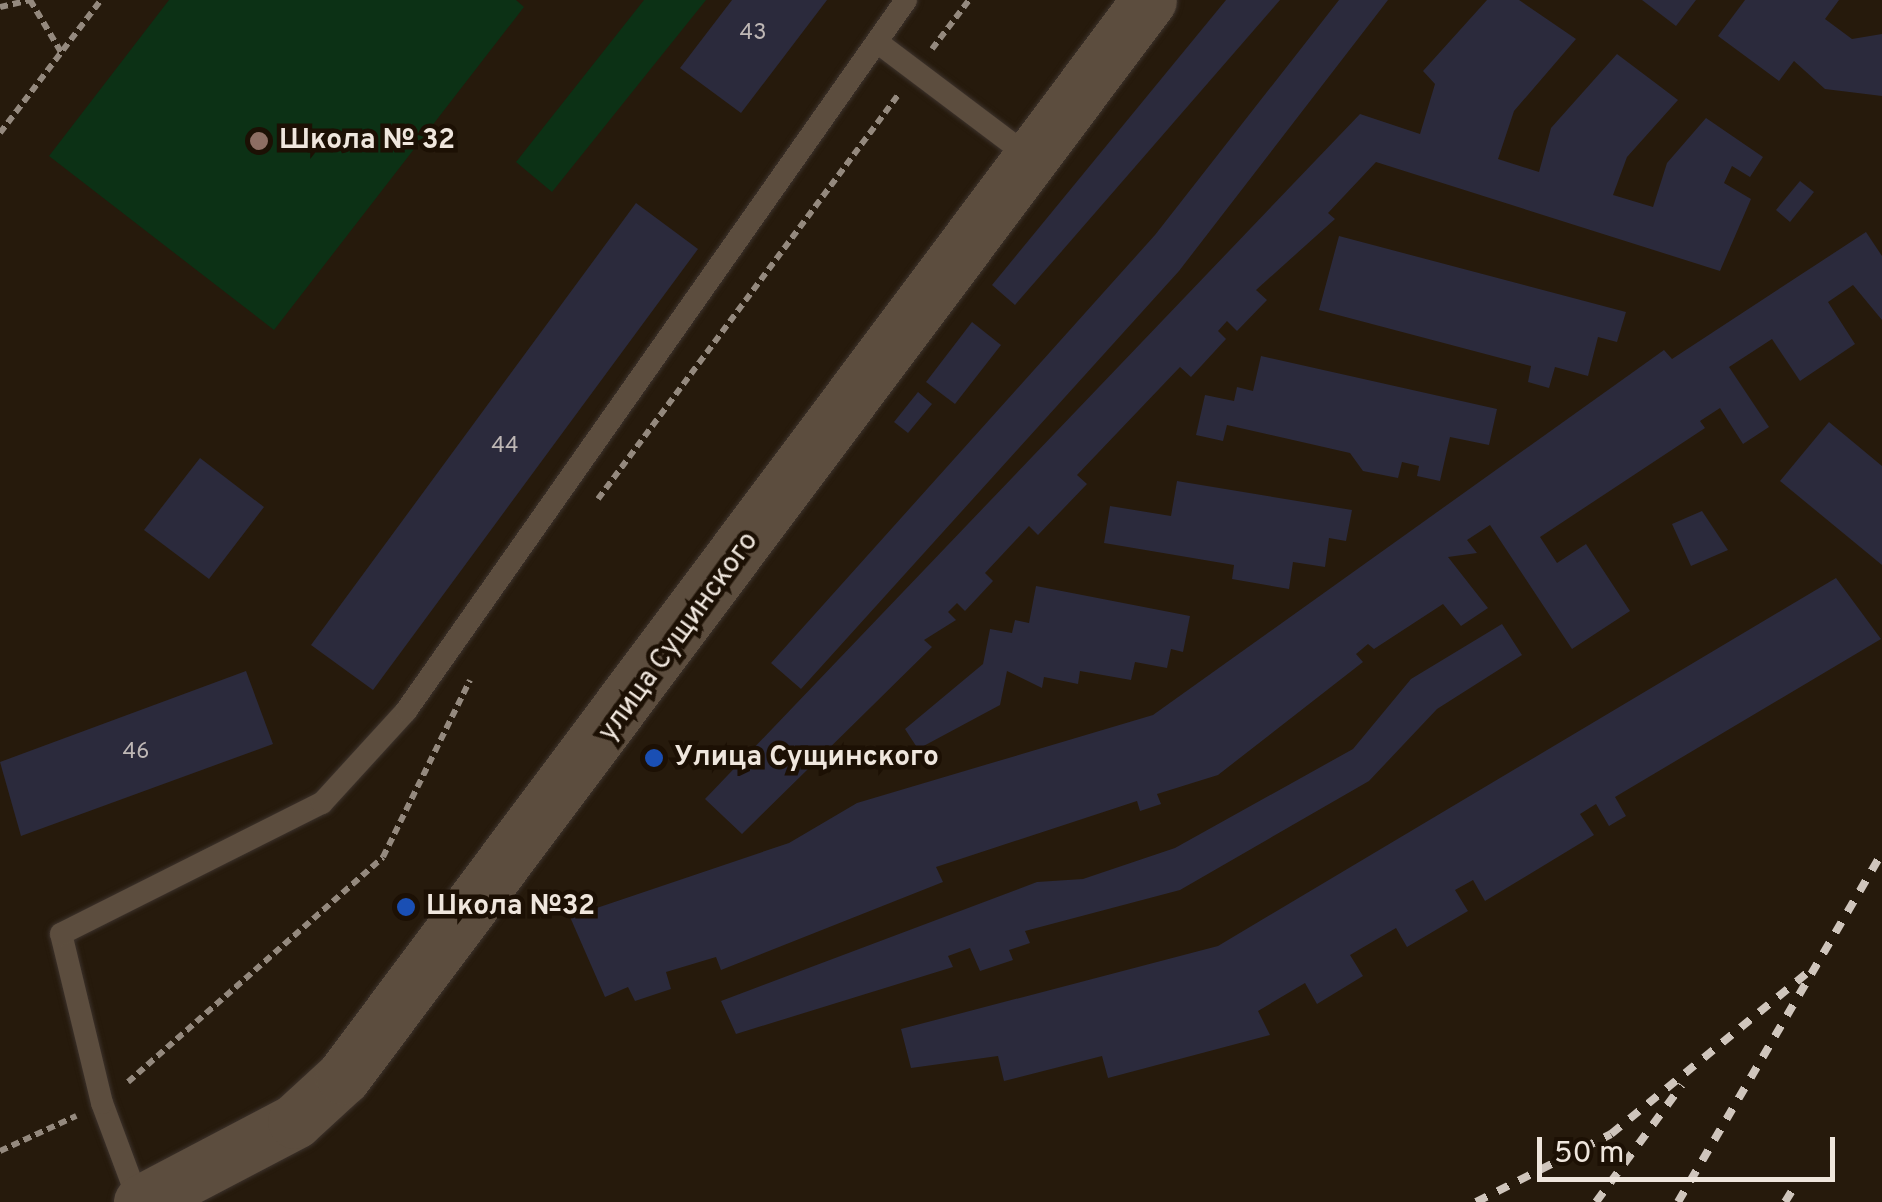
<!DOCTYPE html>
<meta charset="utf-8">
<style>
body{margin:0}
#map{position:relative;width:1882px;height:1202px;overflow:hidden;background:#261a0c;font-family:Overpass,sans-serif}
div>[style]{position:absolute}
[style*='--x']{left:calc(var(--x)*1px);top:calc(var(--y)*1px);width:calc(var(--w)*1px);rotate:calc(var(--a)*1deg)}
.green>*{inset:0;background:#0c3115}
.building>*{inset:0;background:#2b2a3c}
.path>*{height:6px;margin-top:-3px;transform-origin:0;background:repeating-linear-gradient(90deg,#94897e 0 8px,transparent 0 13px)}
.roads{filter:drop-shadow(0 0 2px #3c322c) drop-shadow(0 0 2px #3c322c)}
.service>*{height:22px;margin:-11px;padding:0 11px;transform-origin:11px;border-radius:11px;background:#5c4d3e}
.tertiary>*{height:55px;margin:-27.5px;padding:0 27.5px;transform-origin:27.5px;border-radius:27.5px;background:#5c4d3e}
.rail>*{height:8px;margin-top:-4px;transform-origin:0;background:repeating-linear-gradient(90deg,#cfc5bc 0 12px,transparent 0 24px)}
.dots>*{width:28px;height:28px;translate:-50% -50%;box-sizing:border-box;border:5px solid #1c1004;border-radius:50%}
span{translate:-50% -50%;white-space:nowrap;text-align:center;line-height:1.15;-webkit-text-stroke:9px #1c1004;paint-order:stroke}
.number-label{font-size:22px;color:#beb7b5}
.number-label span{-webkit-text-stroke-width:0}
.poi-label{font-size:28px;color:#efe6dd;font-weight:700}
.left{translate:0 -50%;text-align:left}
.street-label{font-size:28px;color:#efe6dd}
.scale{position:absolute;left:1537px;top:1137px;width:298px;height:45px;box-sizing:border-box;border:5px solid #efe6dd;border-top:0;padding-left:12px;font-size:30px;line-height:35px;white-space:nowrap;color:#efe6dd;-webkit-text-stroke:8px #1c1004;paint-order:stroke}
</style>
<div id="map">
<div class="green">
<div style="clip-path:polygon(169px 0,516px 0,524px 7px,274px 330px,49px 156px)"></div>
<div style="clip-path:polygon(644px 0,706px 0,552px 192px,516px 162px)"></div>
</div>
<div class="building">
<div style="clip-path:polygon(732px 0,827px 0,741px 113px,680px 68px)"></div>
<div style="clip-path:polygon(1226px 0,1280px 0,1015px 305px,992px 285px)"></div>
<div style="clip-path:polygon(1339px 0,1388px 0,1179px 271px,801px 689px,771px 663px,1155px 235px)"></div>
<div style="clip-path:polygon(1487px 0,1519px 0,1576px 39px,1514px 111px,1498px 159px,1539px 172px,1551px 128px,1617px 54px,1678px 100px,1627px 157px,1613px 195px,1653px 207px,1667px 163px,1706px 118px,1763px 157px,1750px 177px,1732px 166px,1724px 183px,1751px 199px,1720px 271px,1376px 162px,1328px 213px,1335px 219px,1256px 290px,1267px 300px,1237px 331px,1227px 321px,1218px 331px,1226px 339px,1191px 377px,1180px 367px,1077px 475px,1087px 484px,1038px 535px,1029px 526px,985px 573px,993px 581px,965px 611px,957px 603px,948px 612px,956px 620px,924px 640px,932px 647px,742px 834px,705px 799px,1360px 114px,1420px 134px,1435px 84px,1423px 71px)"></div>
<div style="clip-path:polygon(1642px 0,1696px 0,1676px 26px)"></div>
<div style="clip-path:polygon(1745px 0,1839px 0,1825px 19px,1852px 39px,1882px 34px,1882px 96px,1825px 89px,1794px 61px,1779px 81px,1718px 36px)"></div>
<div style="clip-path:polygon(1800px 181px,1814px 192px,1790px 222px,1776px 210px)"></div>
<div style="clip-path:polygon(636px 203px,698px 249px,373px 690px,311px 645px)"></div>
<div style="clip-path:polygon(1866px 232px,1882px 256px,1882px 320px,1853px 285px,1828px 302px,1855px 344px,1800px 381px,1772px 339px,1729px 367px,1769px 427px,1743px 444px,1720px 408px,1700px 421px,1705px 428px,1540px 537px,1557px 563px,1586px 544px,1630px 611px,1572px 649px,1490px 525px,1467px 540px,1477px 553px,1448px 557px,1488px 608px,1461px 626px,1443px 604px,1374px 649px,1368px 644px,1356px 654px,1363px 662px,1218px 775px,1157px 794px,1161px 804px,1140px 811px,1137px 801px,936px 867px,943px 882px,721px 970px,716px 957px,666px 972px,671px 989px,635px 1001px,628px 987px,605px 997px,570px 917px,789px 843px,857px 803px,1153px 715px,1664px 350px,1672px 359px)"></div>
<div style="clip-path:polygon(1339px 236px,1626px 312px,1617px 342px,1598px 337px,1588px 376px,1555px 367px,1549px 388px,1528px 382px,1531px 366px,1319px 310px)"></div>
<div style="clip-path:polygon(972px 322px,1001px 345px,955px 404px,926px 382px)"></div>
<div style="clip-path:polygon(1261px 356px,1497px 409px,1489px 445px,1450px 437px,1440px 481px,1417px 476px,1419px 466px,1402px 462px,1398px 478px,1363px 471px,1350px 453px,1227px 425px,1223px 441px,1196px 435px,1205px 395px,1234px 401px,1237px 387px,1253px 391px)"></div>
<div style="clip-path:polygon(918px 392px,932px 404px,908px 433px,894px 422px)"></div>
<div style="clip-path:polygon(1829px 422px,1882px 466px,1882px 565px,1780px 481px)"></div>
<div style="clip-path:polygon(200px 458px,264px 507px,209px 579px,144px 530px)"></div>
<div style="clip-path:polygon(1177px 481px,1352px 510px,1346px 541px,1329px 538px,1325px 567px,1293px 562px,1289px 589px,1232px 579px,1234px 565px,1104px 543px,1110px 506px,1171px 516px)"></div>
<div style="clip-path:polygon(1702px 511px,1728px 550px,1691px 566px,1672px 524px)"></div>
<div style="clip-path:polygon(1836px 578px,1881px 639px,1615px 797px,1626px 816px,1609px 826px,1596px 804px,1580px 814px,1594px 835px,1485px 901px,1473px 880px,1455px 890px,1468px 911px,1407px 947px,1396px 928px,1350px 955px,1363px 976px,1317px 1004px,1305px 983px,1258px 1011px,1270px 1035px,1108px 1078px,1102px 1056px,1004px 1081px,998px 1056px,911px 1068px,901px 1029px,1218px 946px)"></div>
<div style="clip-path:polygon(1036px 586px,1190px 616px,1183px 652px,1171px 649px,1167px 668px,1135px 662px,1131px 680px,1080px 671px,1078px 684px,1044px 677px,1042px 688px,1007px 671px,1000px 705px,918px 749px,905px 729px,983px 664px,990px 629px,1012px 633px,1015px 620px,1029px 623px)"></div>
<div style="clip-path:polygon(1502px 624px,1522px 655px,1437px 709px,1369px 781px,1180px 890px,1025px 931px,1030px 943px,1009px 950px,1013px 960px,980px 971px,970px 948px,948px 956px,953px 967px,736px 1034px,721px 1001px,1037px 882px,1083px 879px,1175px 848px,1353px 749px,1411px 679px)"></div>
<div style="clip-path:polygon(246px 671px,273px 744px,21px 836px,0 762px)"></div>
</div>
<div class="path">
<div style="--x:30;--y:0;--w:61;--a:59.2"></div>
<div style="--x:0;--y:7;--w:31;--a:-13"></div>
<div style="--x:932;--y:49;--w:61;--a:-52.9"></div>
<div style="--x:0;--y:133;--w:167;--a:-52.8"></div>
<div style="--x:598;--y:499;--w:503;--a:-53.4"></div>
<div style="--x:128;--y:1082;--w:340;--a:-41.4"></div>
<div style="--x:383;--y:857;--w:197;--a:-63.8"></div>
<div style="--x:0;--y:1151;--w:84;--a:-24.7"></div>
</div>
<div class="roads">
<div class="service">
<div style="--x:877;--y:42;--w:194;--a:37"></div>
<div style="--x:139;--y:1202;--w:106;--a:-110.5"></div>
<div style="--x:102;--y:1103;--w:174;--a:-103.6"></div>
<div style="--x:61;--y:934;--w:292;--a:-26.7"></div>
<div style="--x:322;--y:803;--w:125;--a:-47.6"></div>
<div style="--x:406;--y:711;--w:869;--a:-54.88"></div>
</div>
<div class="tertiary">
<div style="--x:141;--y:1202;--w:174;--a:-27.7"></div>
<div style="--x:295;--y:1121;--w:65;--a:-42.5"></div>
<div style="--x:343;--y:1077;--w:1345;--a:-53.19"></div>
</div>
</div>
<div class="rail">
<div style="--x:1476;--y:1202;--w:151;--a:-26.7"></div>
<div style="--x:1611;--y:1134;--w:266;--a:-39.4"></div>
<div style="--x:1596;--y:1202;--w:145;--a:-53.7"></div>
<div style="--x:1678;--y:1202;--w:404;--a:-59.7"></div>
<div style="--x:1785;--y:1202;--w:13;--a:-58"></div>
</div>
<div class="dots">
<div style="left:259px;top:141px;background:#8d6e63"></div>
<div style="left:654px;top:758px;background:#1a4fb4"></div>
<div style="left:406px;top:907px;background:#1a4fb4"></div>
</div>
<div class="number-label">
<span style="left:753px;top:34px">43</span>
<span style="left:505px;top:447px">44</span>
<span style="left:136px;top:753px">46</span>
</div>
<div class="poi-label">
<span class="left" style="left:279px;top:141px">Школа № 32</span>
<span class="left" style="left:674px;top:758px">Улица Сущинского</span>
<span class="left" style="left:426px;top:907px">Школа №32</span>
</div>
<div class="street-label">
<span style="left:679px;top:637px;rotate:-54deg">улица Сущинского</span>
</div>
<div class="scale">50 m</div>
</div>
